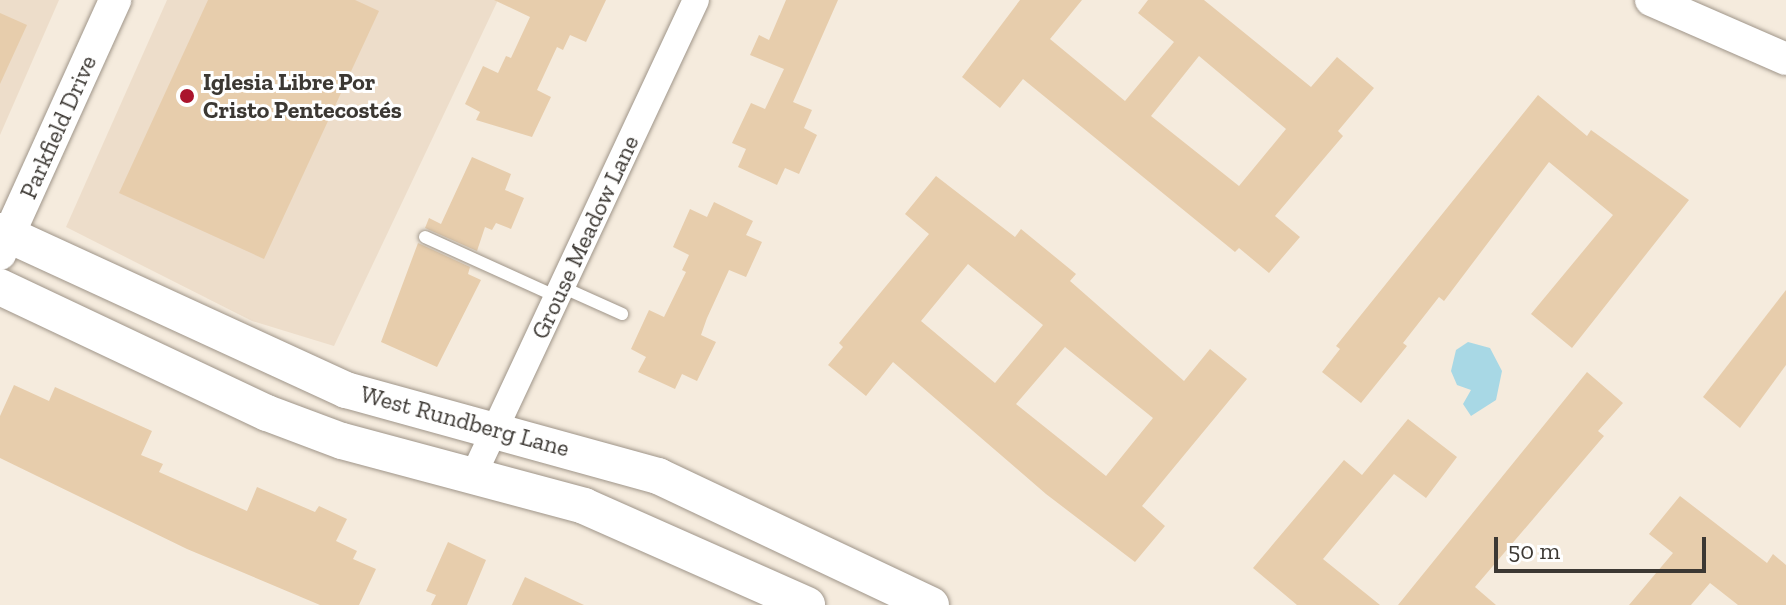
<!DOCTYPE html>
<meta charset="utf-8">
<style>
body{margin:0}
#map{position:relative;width:1786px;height:605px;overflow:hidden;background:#f5ebdd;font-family:"Zilla Slab",serif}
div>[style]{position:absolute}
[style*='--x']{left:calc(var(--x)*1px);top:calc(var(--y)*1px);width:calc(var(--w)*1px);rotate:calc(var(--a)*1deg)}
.built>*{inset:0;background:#edddca}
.water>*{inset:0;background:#a8d8e5}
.building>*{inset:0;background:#e7cdac}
.roads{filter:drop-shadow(0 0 2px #9f9589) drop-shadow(0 0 2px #9f9589)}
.service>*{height:12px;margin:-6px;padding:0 6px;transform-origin:6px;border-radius:6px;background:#fff}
.minor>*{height:26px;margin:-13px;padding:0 13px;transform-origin:13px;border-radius:13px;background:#fff}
.tertiary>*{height:32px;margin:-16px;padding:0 16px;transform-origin:16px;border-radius:16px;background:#fff}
.secondary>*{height:36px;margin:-18px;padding:0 18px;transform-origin:18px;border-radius:18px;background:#fff}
.dots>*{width:22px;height:22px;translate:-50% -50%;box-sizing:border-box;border:4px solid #fff;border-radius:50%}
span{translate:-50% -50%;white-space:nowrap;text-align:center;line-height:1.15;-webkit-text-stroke:6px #fff;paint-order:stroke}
.poi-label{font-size:24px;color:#3c3833;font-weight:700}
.left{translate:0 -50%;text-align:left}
.street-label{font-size:24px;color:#3c3833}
.scale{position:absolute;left:1494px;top:537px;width:212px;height:36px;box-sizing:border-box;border:4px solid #3c3833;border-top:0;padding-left:10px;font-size:24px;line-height:28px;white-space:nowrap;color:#3c3833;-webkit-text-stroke:6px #fff;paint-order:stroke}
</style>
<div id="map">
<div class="built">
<div style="clip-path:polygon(0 0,59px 0,0 135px)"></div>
<div style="clip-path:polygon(167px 0,498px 0,334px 346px,252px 321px,66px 227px)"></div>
</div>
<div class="water">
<div style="clip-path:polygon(1468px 342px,1490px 348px,1502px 371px,1496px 400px,1471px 416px,1463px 404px,1471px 390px,1457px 385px,1451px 371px,1456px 350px)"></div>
</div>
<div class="building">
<div style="clip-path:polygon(208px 0,355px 0,379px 11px,264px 259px,119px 193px)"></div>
<div style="clip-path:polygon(494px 0,606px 0,586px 42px,570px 35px,563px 50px,557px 47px,537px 90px,551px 97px,532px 137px,476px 120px,480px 112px,465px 104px,483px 66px,498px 73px,506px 56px,511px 58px,530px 17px)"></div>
<div style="clip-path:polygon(786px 0,838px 0,793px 102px,812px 110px,804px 128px,817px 135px,799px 174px,785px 168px,777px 185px,738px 167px,746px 149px,732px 143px,751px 103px,765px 109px,784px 69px,750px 55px,759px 35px,769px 40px)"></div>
<div style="clip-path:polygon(evenodd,1020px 0,1082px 0,1050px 39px,1125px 101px,1174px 42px,1138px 13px,1148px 0,1204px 0,1311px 87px,1337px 57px,1374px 88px,1338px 131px,1343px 136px,1275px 216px,1300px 237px,1269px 273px,1239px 248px,1235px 252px,1023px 79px,1000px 108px,962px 77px,1020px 0,1199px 56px,1286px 129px,1239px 186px,1151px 116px,1199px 56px)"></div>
<div style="clip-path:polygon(0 13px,27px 25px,0 84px)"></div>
<div style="clip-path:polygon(1538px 95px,1587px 136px,1591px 130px,1689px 200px,1572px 348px,1531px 314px,1613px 215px,1549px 162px,1444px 301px,1439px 297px,1403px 343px,1407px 346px,1361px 403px,1322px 372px,1340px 349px,1336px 346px)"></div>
<div style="clip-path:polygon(472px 157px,511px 174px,505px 190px,524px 198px,511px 229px,496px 223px,492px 230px,485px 227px,477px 251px,425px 228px,429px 218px,441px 224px)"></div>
<div style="clip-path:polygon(evenodd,936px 176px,1015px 237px,1021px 229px,1076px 274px,1070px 281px,1184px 381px,1210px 349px,1247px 379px,1142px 506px,1165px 526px,1135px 562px,1046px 494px,893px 362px,866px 396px,828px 365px,843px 347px,839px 343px,929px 234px,905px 214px,936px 176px,968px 264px,1043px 325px,995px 383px,921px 321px,968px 264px,936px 176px,1065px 347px,1153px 418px,1106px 476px,1016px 404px,1065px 347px)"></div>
<div style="clip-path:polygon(714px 202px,753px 221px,746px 235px,762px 242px,746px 277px,729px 270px,707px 318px,701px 335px,716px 342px,697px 381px,682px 374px,675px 389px,638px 372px,646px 357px,631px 349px,649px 310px,664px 317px,686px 272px,682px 270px,689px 255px,673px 247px,690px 209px,707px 217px)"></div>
<div style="clip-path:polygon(418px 243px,470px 267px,468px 274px,481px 280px,437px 367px,381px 342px)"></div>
<div style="clip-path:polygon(1786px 290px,1786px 365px,1740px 428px,1703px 397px)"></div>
<div style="clip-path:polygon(1587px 372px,1623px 403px,1598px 431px,1604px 436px,1475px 587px,1496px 605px,1398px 605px)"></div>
<div style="clip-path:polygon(14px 385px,49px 401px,55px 387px,152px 431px,141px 455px,163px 464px,159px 472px,247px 511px,257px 487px,315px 512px,319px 506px,347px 519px,336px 541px,357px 551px,353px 559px,376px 569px,359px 605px,320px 605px,187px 549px,0 458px,0 416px)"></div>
<div style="clip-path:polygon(1408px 419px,1457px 457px,1426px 498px,1394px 474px,1323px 559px,1380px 605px,1297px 605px,1253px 568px,1344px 460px,1362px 475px)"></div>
<div style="clip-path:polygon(1680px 496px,1767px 563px,1773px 554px,1786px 565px,1786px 605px,1738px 605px,1710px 583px,1691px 605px,1629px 605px,1673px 553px,1649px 534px)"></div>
<div style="clip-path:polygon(448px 542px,486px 560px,467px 605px,431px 605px,436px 595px,426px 591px)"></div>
<div style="clip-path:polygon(525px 577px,584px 605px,512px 605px)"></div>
</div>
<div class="roads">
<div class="service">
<div style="--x:425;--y:237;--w:145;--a:24.4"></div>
<div style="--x:562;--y:287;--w:66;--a:24.2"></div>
</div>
<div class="minor">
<div style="--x:474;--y:474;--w:523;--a:-64.9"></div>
</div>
<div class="tertiary">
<div style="--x:1651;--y:0;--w:147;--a:23.6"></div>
<div style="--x:0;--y:254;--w:279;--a:-65.6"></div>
</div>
<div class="secondary">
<div style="--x:0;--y:231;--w:381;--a:24.7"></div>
<div style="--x:346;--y:390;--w:324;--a:15.4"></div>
<div style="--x:658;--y:476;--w:302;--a:25.3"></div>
<div style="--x:0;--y:287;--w:295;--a:25.3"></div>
<div style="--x:267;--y:413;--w:80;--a:20.5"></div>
<div style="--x:342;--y:441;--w:251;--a:15"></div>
<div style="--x:584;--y:506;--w:244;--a:23.9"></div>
</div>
</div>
<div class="dots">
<div style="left:187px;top:96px;background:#aa142d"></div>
</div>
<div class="poi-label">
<span class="left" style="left:203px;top:96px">Iglesia Libre Por<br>Cristo Pentecostés</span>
</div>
<div class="street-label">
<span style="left:58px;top:127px;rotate:-66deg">Parkfield Drive</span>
<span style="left:585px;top:237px;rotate:-65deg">Grouse Meadow Lane</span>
<span style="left:465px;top:421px;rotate:15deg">West Rundberg Lane</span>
</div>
<div class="scale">50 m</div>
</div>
